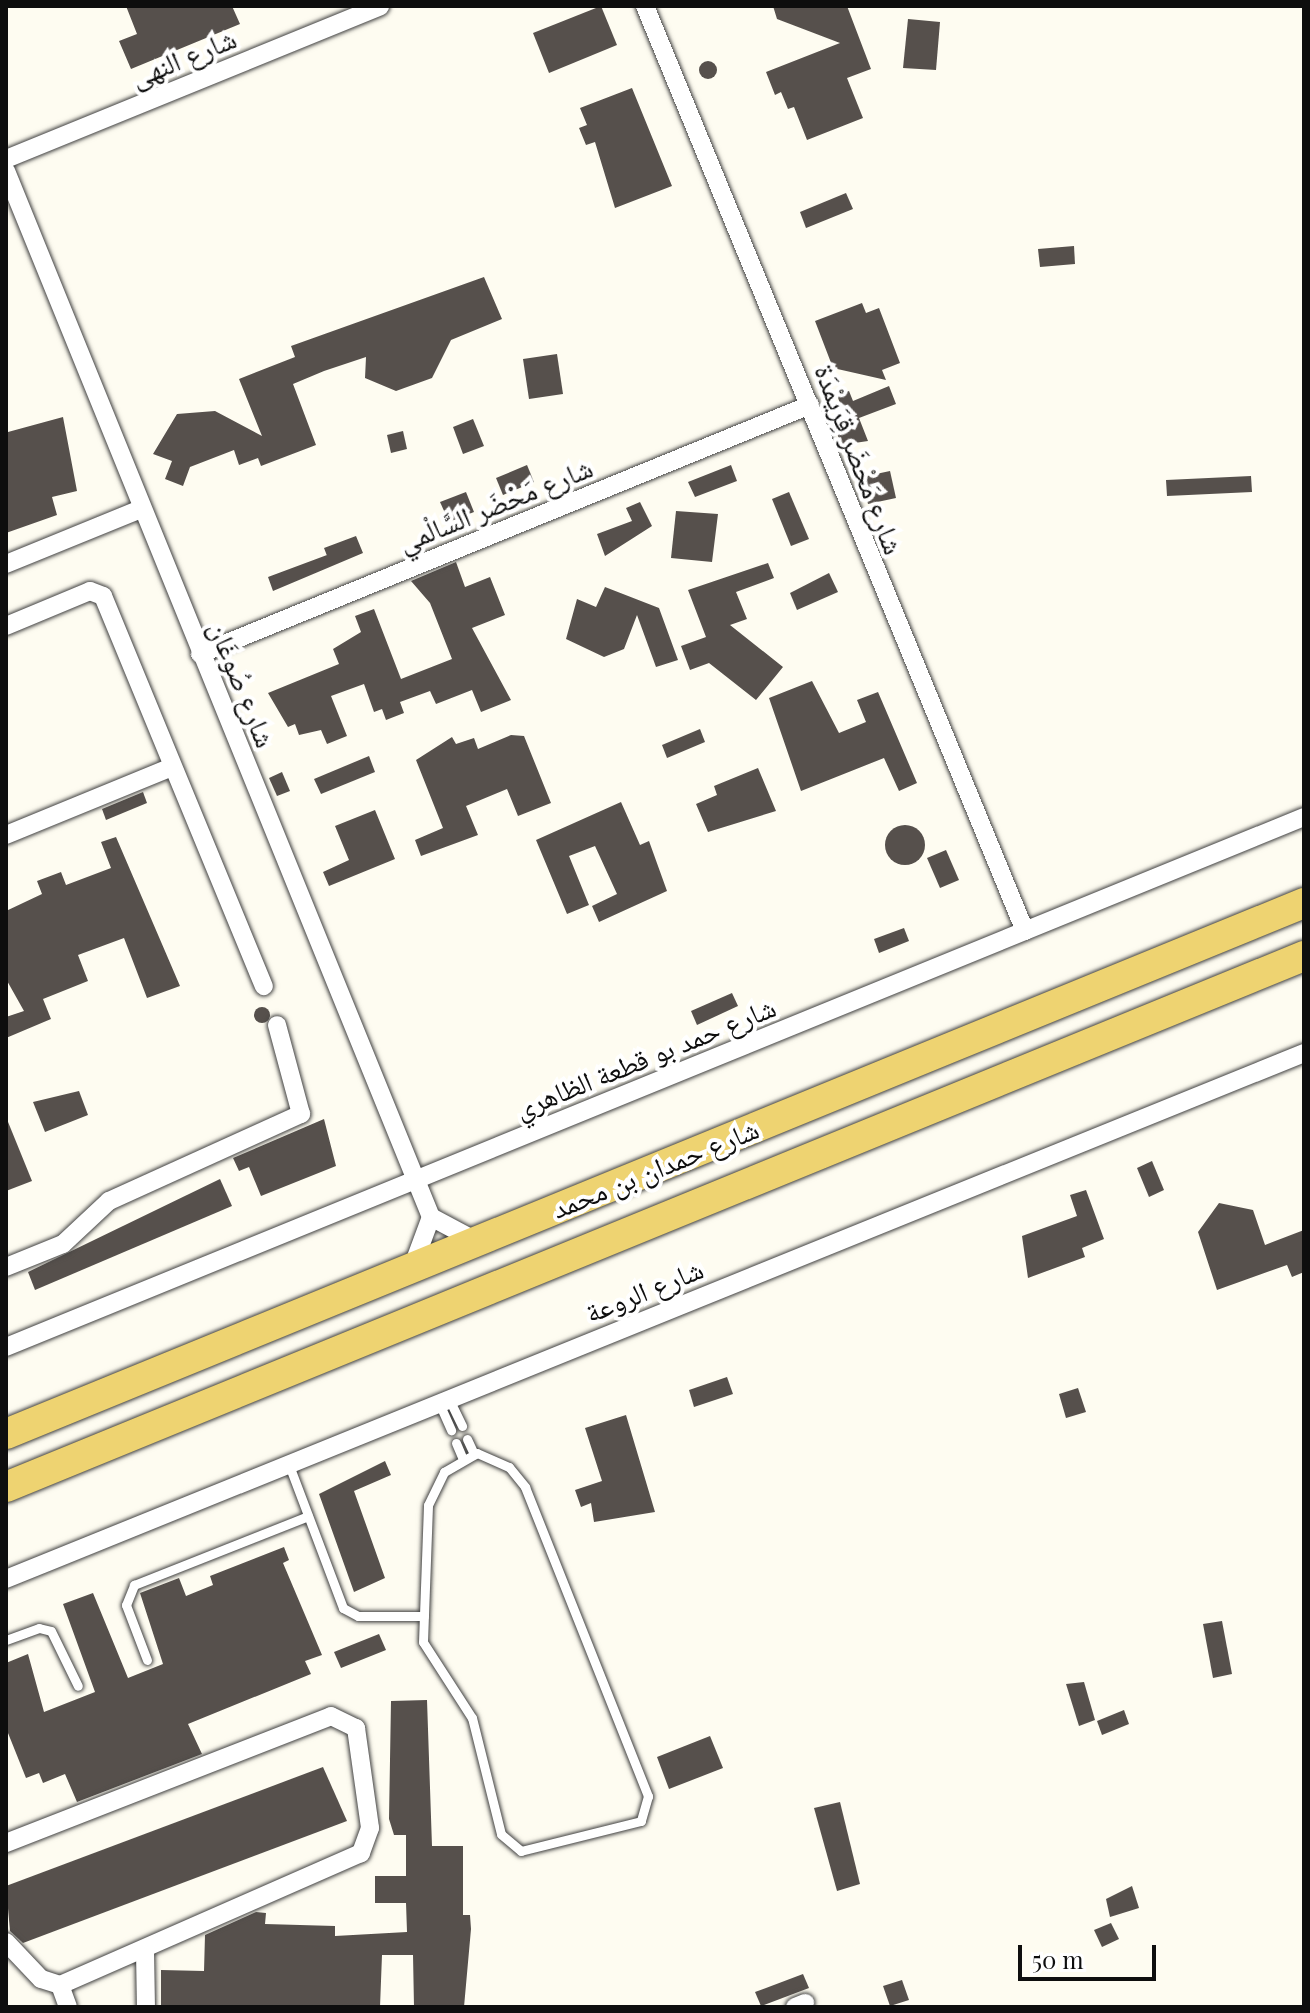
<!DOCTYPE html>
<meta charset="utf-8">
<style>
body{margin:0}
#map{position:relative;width:1310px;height:2013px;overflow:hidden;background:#fefcf1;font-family:"Playfair Display","Noto Naskh Arabic",serif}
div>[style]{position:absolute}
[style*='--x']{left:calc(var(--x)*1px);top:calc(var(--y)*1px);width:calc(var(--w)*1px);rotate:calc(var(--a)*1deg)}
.building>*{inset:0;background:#56504c}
.round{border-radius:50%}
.roads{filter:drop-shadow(0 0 2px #414141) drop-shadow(0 0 2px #414141)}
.service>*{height:9px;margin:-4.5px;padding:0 4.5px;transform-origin:4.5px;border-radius:4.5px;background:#fff}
.minor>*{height:18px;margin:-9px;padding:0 9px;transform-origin:9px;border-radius:9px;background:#fff}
.primary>*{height:30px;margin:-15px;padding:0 15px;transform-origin:15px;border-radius:15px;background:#eed371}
span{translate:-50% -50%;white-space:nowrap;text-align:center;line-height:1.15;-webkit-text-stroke:8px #fff;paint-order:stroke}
.street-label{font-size:28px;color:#0e0e0e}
.frame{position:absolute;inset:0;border:8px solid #0e0e0e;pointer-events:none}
.scale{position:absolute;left:1018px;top:1945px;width:138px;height:36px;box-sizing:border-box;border:4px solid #0e0e0e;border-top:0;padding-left:10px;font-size:24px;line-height:28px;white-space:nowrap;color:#0e0e0e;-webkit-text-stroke:6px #fff;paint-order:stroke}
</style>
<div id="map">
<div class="building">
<div style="clip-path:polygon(126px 6px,232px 6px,240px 24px,131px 69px,119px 41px,137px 34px)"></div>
<div style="clip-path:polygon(601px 6px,617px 45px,549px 73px,533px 33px)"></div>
<div style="clip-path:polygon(773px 6px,847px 6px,871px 69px,847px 78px,863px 118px,807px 140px,794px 107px,788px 109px,781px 92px,775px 95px,766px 72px,840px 43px,777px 19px)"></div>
<div style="clip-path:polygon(908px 19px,940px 22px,936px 70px,903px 68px)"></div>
<div class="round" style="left:699px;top:61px;width:18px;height:18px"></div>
<div style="clip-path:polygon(632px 88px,672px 186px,615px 208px,595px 142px,586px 145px,579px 128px,587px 125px,580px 108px)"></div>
<div style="clip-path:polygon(846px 193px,853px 209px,806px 228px,800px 212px)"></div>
<div style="clip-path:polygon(1074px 246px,1075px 264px,1040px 267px,1038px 249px)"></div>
<div style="clip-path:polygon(484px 277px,502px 319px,451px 340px,432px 378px,396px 391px,365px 378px,366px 357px,324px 371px,293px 384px,316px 445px,261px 466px,258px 458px,239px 465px,234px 450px,190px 467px,183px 486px,165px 479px,172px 461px,153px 454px,177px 414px,215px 411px,262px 436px,239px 379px,295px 357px,291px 346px)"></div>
<div style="clip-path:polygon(862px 303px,866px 313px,879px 308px,900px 363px,882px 370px,886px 380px,833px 368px,815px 321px)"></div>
<div style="clip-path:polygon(557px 354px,563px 394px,529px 399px,523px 359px)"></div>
<div style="clip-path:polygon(889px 386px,896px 404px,859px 418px,868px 441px,841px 445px,836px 430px,848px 426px,837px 395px,849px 391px,853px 401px)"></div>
<div style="clip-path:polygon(63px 417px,77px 491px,52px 497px,57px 515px,6px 533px,8px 432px)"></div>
<div style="clip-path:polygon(473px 419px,484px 446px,463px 454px,453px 427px)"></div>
<div style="clip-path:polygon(403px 431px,407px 449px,391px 453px,387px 435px)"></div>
<div style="clip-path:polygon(527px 465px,534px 482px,503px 495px,496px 478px)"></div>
<div style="clip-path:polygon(731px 465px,737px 481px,695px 497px,688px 482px)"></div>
<div style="clip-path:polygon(890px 471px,896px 498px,868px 504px,862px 477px)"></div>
<div style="clip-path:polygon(1251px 476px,1252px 492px,1167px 496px,1166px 480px)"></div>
<div style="clip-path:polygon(466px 492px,474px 512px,449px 522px,440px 502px)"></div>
<div style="clip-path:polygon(789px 492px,809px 539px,791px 546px,772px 499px)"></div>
<div style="clip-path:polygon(640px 502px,652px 526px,605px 556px,597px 534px,632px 521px,626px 508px)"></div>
<div style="clip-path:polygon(676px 511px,718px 514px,712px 562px,671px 558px)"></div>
<div style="clip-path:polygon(356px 536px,363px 553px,273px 591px,268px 577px,327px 555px,329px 561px,324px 548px)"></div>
<div style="clip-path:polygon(456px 562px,465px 587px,490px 577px,505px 615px,472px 628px,511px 700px,481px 712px,472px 690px,436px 704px,430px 691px,400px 702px,404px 713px,386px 720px,382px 709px,374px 712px,364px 684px,331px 696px,347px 736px,327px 744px,321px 730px,299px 735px,295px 724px,288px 727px,268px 693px,339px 664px,333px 649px,361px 632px,355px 616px,374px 609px,401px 679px,452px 659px,430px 603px,411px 581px)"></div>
<div style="clip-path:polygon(768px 563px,774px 578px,736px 592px,747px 619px,730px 625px,783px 667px,756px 700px,709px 663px,690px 670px,681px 646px,706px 637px,688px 590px)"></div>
<div style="clip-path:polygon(829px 573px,838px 592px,797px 610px,790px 593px)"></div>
<div style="clip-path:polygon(605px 587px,659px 608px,678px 660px,656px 667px,637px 615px,624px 649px,604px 657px,566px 639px,577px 599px,596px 607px)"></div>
<div style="clip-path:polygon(812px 681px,839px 733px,866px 722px,857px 700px,878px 692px,917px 783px,899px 791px,884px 758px,801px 791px,769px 698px)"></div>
<div style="clip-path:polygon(700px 729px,705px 742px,667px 758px,662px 745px)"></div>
<div style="clip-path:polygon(511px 735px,524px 736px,551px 803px,518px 816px,507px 789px,466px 806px,478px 835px,421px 856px,415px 840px,443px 828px,416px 760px,452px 737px,456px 744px,474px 738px,478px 749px)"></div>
<div style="clip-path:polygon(369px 756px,375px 772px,321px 794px,314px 779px)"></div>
<div style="clip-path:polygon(758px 768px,776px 811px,708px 832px,696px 804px,717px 795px,714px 786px)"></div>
<div style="clip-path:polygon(282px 772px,290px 791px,277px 796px,269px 778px)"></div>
<div style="clip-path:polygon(143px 792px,147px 803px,106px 820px,102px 809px)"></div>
<div style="clip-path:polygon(621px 802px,640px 845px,649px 841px,667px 891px,599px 922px,592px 906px,617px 894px,595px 846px,569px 856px,589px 905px,567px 914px,536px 840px)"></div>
<div style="clip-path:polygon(375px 810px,395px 859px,329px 886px,323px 872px,349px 860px,335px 826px)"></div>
<div class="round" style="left:885px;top:825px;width:40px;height:40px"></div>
<div style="clip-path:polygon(116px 837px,180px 986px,147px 998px,124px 938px,78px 955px,88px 981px,43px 999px,51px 1019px,6px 1038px,6px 1017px,24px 1011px,6px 979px,6px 911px,42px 894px,37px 881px,61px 872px,66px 885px,111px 868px,101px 842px)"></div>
<div style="clip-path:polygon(946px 850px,959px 880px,940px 888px,927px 858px)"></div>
<div style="clip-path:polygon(904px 928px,909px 941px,879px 953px,874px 939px)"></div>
<div style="clip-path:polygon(732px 993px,738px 1006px,697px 1025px,691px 1011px)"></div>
<div class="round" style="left:254px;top:1007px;width:16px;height:16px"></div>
<div style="clip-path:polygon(79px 1091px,88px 1115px,45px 1132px,33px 1102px)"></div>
<div style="clip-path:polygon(6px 1117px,32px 1181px,6px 1191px)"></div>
<div style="clip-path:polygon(324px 1119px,336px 1166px,261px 1196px,249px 1167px,239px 1171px,233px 1158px)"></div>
<div style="clip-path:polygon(1152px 1161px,1164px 1190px,1149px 1197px,1137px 1168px)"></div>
<div style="clip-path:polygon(220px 1179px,232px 1206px,35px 1290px,28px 1272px)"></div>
<div style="clip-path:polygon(1086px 1190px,1104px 1239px,1082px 1248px,1085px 1257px,1028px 1278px,1022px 1236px,1077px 1216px,1070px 1195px)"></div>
<div style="clip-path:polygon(1219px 1203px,1253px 1210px,1265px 1245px,1304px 1230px,1304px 1272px,1292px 1277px,1287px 1265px,1217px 1290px,1198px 1232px)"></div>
<div style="clip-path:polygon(727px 1377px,733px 1394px,694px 1407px,689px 1390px)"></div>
<div style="clip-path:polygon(1078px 1388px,1086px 1412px,1066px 1418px,1059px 1394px)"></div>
<div style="clip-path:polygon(626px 1415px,655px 1512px,594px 1522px,591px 1503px,581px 1507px,575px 1490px,602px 1481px,585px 1428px)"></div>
<div style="clip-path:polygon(385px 1461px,391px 1475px,354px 1491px,385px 1578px,354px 1592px,319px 1494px)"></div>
<div style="clip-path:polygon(284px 1547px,289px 1560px,283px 1563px,322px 1655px,305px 1661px,311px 1674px,188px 1724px,202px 1754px,77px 1802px,65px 1774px,43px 1783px,39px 1773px,26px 1778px,6px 1728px,6px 1663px,28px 1654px,44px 1712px,95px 1692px,63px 1604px,93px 1593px,128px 1678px,163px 1664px,140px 1593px,179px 1578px,186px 1596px,213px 1585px,210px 1576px)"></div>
<div style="clip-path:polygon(1222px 1621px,1232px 1674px,1213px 1678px,1203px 1624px)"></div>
<div style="clip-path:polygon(379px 1634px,386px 1650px,341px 1668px,334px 1652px)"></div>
<div style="clip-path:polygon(1084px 1682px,1095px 1720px,1079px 1726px,1066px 1684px)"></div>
<div style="clip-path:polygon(427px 1700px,432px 1846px,463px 1846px,463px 1915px,470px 1915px,471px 1929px,464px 2007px,414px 2007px,413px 1955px,382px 1955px,380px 2007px,161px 2007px,161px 1970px,204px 1971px,205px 1935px,256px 1912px,266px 1913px,265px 1924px,335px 1926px,335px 1936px,407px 1932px,406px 1903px,375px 1903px,375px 1876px,406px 1876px,406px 1835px,394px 1835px,389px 1819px,391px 1701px)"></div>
<div style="clip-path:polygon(1124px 1710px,1129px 1724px,1102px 1735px,1097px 1721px)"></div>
<div style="clip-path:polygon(710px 1736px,723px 1768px,669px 1789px,657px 1757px)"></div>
<div style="clip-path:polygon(323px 1767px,347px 1821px,23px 1943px,10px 1931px,6px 1886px)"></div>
<div style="clip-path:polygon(840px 1802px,860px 1884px,837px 1891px,814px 1808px)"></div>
<div style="clip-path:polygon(1132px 1886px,1139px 1908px,1110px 1917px,1106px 1899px)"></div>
<div style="clip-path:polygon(1111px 1923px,1119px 1939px,1102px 1947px,1094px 1930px)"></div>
<div style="clip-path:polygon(803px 1974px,809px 1988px,761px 2006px,755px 1992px)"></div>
<div style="clip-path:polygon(902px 1980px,909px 2000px,890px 2006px,883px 1986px)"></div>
</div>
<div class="roads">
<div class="service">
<div style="--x:449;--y:1399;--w:30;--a:64"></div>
<div style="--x:439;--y:1403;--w:30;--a:66"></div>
<div style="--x:467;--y:1439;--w:17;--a:65"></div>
<div style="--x:456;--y:1443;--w:15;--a:67"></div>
<div style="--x:477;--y:1453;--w:35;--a:24"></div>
<div style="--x:509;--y:1467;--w:26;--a:51"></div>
<div style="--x:525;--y:1487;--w:333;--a:68.3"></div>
<div style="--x:648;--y:1796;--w:26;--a:106"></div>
<div style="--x:641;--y:1821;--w:124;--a:166"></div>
<div style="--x:521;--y:1851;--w:26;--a:-140"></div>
<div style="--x:501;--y:1834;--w:120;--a:-104"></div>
<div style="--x:472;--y:1718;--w:90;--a:-122.8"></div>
<div style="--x:423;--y:1642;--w:137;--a:-87.9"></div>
<div style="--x:428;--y:1505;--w:37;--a:-64"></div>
<div style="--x:444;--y:1472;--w:38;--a:-30"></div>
<div style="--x:289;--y:1465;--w:153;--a:69.3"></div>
<div style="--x:343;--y:1608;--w:17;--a:28"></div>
<div style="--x:358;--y:1616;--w:66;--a:0"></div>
<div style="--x:6;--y:1640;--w:35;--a:-20"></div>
<div style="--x:39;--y:1628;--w:12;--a:14"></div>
<div style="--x:51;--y:1631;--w:61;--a:63.9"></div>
<div style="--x:147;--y:1660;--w:59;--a:-110.9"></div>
<div style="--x:126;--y:1605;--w:22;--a:-68"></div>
<div style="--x:134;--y:1585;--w:187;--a:-21.6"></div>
</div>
<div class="minor">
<div style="--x:645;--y:6;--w:1000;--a:67.67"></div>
<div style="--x:6;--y:159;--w:404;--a:-22.2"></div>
<div style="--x:6;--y:171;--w:1129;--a:67.89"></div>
<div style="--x:431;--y:1217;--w:54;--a:110.4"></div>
<div style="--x:6;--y:564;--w:146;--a:-22.2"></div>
<div style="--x:6;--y:626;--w:91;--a:-22.6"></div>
<div style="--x:90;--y:591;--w:14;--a:21"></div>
<div style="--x:103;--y:596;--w:422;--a:67.6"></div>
<div style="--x:200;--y:654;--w:659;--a:-22.21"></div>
<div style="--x:6;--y:835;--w:179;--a:-22.3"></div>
<div style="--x:431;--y:1217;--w:51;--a:28.1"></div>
<div style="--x:6;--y:1267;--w:61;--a:-22"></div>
<div style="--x:63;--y:1244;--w:63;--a:-43.1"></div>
<div style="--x:109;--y:1201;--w:211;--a:-24.4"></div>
<div style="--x:301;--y:1114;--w:92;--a:-105.1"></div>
<div style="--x:6;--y:1347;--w:1402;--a:-22.21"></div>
<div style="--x:6;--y:1579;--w:1401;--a:-22.06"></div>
<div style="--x:6;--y:1843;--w:349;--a:-21.3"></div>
<div style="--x:331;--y:1716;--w:28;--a:26"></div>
<div style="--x:356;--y:1728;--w:101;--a:82"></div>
<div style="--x:370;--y:1828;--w:27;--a:110"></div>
<div style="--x:361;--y:1853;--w:329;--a:156.3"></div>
<div style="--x:60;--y:1985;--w:20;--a:-162"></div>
<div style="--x:41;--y:1979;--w:51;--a:-133.4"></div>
<div style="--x:145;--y:1951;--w:56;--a:89"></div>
<div style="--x:60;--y:1985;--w:23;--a:70"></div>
<div style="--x:795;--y:2007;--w:11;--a:-22"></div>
</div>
<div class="primary">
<div style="--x:6;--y:1434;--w:1402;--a:-22.25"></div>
<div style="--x:6;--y:1487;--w:1402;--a:-22.25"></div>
</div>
</div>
<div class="street-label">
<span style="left:183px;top:57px;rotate:-22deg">شارع النهى</span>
<span style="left:860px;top:459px;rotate:69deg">شارع مَحْضَر قِرَيمْدَة</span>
<span style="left:495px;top:504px;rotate:-22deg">شارع مَحْضَر السَّالْمي</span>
<span style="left:243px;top:684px;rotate:68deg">شارع صُوغَان</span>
<span style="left:645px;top:1057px;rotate:-22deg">شارع حمد بو قطعة الظاهري</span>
<span style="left:655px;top:1168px;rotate:-22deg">شارع حمدان بن محمد</span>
<span style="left:644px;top:1290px;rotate:-22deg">شارع الروعة</span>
</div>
<div class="frame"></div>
<div class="scale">50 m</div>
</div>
